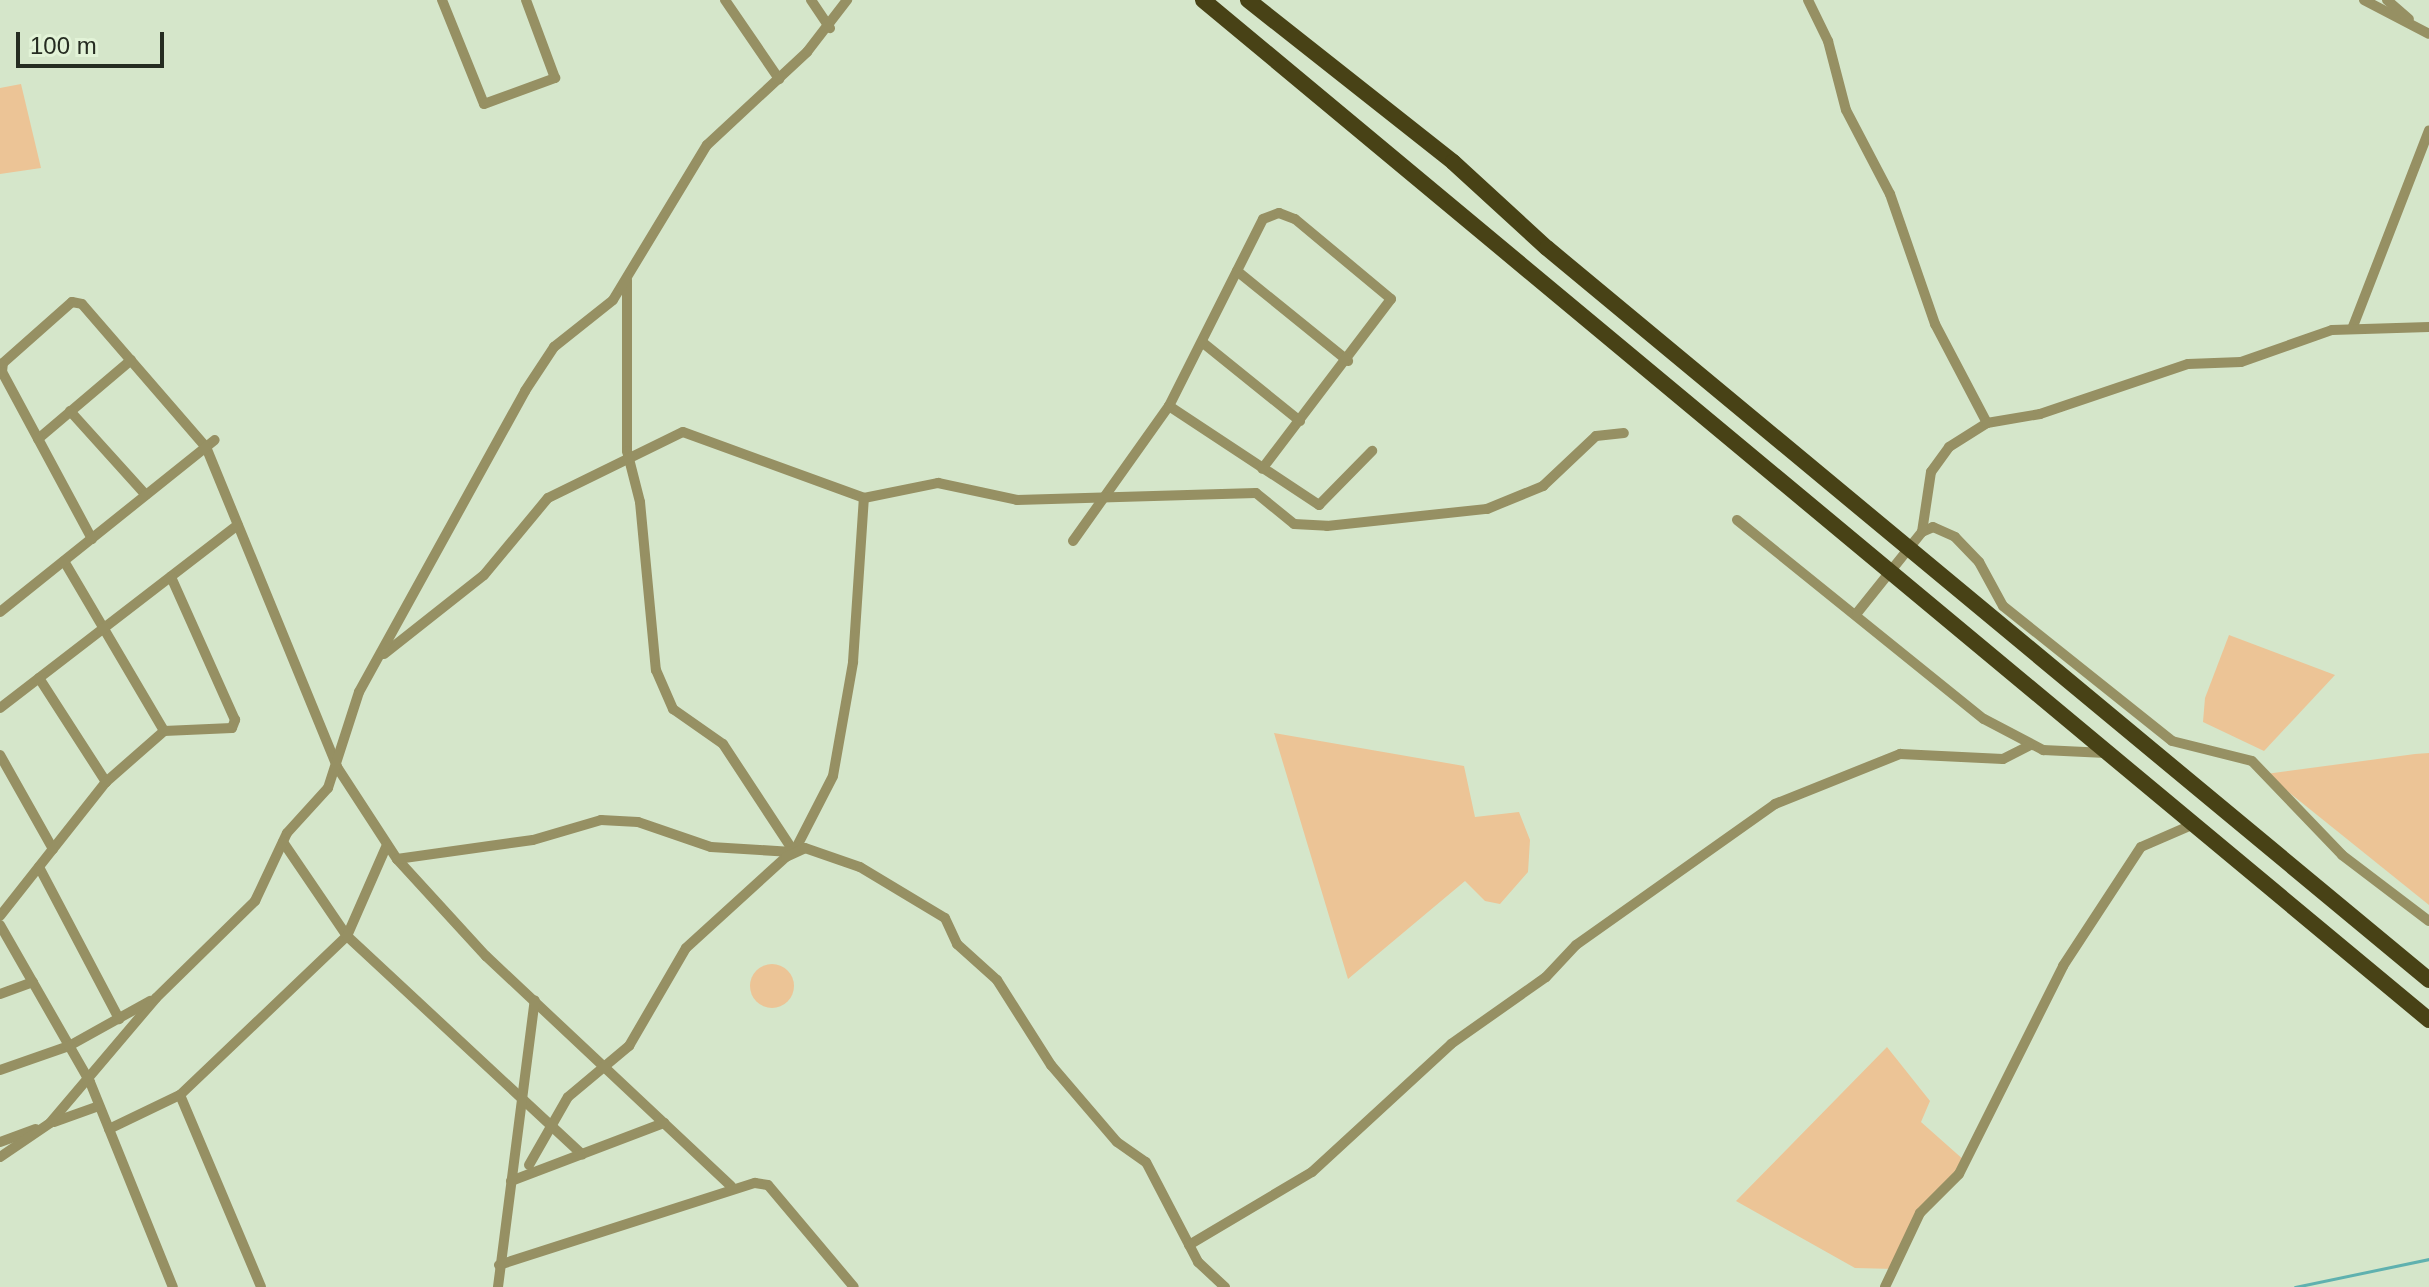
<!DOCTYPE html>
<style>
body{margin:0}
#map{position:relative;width:2429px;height:1287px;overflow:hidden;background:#d5e6ca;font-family:Helvetica,sans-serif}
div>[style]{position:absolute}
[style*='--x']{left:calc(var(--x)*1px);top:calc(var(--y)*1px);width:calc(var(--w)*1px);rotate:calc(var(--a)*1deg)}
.green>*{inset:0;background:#ecc496}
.round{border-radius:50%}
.stream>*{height:3px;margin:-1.5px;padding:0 1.5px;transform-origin:1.5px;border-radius:1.5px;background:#5fb1af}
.minor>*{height:10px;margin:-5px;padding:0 5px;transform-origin:5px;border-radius:5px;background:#969063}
.trunk>*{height:16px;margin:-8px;padding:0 8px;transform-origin:8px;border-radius:8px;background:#484216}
span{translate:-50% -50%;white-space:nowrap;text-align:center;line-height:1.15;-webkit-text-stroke:6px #e2f3d7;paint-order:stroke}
.scale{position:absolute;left:16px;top:32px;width:148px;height:36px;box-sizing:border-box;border:4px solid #252c21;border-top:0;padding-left:10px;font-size:24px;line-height:28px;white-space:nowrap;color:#252c21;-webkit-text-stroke:6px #e2f3d7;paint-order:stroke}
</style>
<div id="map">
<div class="green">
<div style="clip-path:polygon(21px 84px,41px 168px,0 174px,0 88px)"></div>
<div style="clip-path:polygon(2229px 635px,2335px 675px,2264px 751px,2203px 722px,2205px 698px)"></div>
<div style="clip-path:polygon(1274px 733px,1464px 766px,1475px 817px,1519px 812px,1530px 840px,1528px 872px,1500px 904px,1485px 901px,1465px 881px,1348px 979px)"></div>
<div style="clip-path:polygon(2429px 753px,2429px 905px,2266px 774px,2415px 754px)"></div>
<div class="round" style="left:750px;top:964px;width:44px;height:44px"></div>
<div style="clip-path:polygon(1887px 1047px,1930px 1101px,1921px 1122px,1965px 1161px,1928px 1205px,1895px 1269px,1855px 1268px,1736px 1201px)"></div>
</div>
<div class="stream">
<div style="--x:2295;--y:1287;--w:137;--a:-11.8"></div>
</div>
<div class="minor">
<div style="--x:442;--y:0;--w:112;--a:68"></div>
<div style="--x:484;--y:104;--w:76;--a:-20.1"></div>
<div style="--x:555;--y:78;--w:83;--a:-110.4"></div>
<div style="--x:725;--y:0;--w:96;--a:55.6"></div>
<div style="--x:811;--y:0;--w:34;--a:56"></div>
<div style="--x:1808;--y:0;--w:46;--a:64"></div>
<div style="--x:1828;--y:41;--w:71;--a:75.4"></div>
<div style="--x:1846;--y:110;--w:95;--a:62.4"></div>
<div style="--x:1890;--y:194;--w:138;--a:70.9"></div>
<div style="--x:1935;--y:324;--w:112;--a:62.3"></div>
<div style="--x:2364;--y:0;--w:73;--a:27.6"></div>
<div style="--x:2387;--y:0;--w:29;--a:41"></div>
<div style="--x:1237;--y:271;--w:143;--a:39"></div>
<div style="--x:627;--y:280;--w:171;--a:90"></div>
<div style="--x:627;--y:451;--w:53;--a:75.7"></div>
<div style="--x:640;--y:502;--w:169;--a:84.6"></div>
<div style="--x:656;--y:670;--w:43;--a:66.4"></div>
<div style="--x:673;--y:709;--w:61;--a:35"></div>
<div style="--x:723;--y:744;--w:129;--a:56.7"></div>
<div style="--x:2352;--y:329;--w:213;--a:-68.8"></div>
<div style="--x:1202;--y:342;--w:126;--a:38.9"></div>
<div style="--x:1169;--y:406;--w:180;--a:33.4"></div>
<div style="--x:1319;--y:505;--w:76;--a:-45.5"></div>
<div style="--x:70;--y:411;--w:113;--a:47.9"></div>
<div style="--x:38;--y:439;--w:122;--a:-40.3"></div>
<div style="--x:1737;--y:520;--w:317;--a:38.9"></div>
<div style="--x:1984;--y:719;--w:67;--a:27.7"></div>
<div style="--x:2043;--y:750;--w:63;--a:2.7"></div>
<div style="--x:1922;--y:532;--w:12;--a:-24"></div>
<div style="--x:1933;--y:527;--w:24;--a:24"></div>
<div style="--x:1955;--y:537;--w:35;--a:46"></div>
<div style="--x:1979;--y:562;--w:50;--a:61.4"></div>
<div style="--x:2003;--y:606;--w:216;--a:38.6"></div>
<div style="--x:2172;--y:741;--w:82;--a:14"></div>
<div style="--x:2252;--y:761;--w:130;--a:46.2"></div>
<div style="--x:2342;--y:855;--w:109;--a:37.2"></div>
<div style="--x:92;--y:539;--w:190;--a:-118.3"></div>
<div style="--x:2;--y:372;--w:9;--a:-84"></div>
<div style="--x:3;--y:363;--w:92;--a:-41.5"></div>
<div style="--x:72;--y:302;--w:10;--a:11"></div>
<div style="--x:82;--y:304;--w:189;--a:49.1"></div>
<div style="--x:206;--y:447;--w:346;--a:67.7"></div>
<div style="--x:337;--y:767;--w:110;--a:56.9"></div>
<div style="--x:397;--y:859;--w:132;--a:47.5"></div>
<div style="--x:486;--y:956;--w:336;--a:43.2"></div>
<div style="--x:1073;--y:541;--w:166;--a:-54.6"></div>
<div style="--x:1169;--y:406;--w:209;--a:-63.3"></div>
<div style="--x:1263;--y:219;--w:17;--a:-21"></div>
<div style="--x:1279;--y:213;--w:17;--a:21"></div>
<div style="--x:1295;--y:219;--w:125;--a:39.8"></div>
<div style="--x:1391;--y:299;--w:213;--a:127.2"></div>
<div style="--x:64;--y:561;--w:197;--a:59.5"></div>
<div style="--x:0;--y:612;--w:275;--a:-38.7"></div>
<div style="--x:1857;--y:613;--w:104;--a:-51.3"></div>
<div style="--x:1922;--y:532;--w:61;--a:-81.5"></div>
<div style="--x:1931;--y:472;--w:31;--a:-54"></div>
<div style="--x:1949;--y:447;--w:45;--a:-32.3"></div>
<div style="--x:1987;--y:423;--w:54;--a:-9.6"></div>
<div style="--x:2040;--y:414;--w:156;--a:-18.7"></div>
<div style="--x:2188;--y:364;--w:53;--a:-2.2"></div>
<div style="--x:2241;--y:362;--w:96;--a:-19.4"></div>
<div style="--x:2332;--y:330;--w:97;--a:-1.8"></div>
<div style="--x:384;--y:654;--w:127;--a:-38.3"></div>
<div style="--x:484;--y:575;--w:100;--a:-50.3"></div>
<div style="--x:548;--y:498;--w:150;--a:-26.1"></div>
<div style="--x:683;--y:432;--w:193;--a:20"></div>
<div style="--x:864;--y:498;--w:76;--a:-11.5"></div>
<div style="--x:938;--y:483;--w:81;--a:12.1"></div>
<div style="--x:1017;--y:500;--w:239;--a:-1.7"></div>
<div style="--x:1256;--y:493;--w:49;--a:39.2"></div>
<div style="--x:1294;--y:524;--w:33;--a:3"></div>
<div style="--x:1327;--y:526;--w:161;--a:-6.1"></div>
<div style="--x:1487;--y:509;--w:61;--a:-22.3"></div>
<div style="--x:1543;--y:486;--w:73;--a:-43.3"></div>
<div style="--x:1596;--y:436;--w:28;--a:-6"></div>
<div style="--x:39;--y:678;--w:124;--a:57.2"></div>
<div style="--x:0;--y:708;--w:300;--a:-37.6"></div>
<div style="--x:0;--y:755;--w:108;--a:60.6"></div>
<div style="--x:283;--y:842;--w:114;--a:55.8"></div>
<div style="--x:347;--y:936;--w:321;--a:42.9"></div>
<div style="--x:794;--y:852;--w:85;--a:-62.8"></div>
<div style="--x:833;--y:776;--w:116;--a:-80"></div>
<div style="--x:853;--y:662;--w:164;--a:-86.2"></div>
<div style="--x:397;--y:859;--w:137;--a:-8"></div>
<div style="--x:533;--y:840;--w:71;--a:-16.4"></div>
<div style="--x:601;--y:820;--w:37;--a:3"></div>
<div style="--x:638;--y:822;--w:77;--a:18.9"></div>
<div style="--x:711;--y:847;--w:81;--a:3.5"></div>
<div style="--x:39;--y:867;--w:172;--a:62.2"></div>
<div style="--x:0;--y:916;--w:171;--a:-51.7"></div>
<div style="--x:106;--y:782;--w:77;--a:-41.3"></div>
<div style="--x:164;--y:731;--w:68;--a:-2.5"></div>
<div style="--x:232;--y:728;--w:9;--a:-69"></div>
<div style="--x:235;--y:720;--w:157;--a:-114.1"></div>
<div style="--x:0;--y:925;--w:181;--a:60.2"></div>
<div style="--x:90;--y:1082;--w:221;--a:68"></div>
<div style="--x:0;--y:994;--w:35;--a:-20"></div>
<div style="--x:0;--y:1070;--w:73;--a:-19.2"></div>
<div style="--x:69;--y:1046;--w:93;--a:-29.1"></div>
<div style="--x:180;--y:1095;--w:208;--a:67.1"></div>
<div style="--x:54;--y:1122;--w:48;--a:-19.6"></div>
<div style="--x:109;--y:1129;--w:79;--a:-25.6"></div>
<div style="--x:180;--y:1095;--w:231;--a:-43.6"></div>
<div style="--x:347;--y:936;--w:99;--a:-66.3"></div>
<div style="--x:0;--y:1142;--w:38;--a:-20"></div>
<div style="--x:0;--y:1157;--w:60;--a:-34.2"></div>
<div style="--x:50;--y:1123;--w:164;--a:-49.7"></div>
<div style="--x:156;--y:998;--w:139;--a:-44.4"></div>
<div style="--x:255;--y:901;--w:75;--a:-64.8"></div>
<div style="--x:287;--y:833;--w:61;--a:-47.7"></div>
<div style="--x:328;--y:788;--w:101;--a:-72.1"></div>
<div style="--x:359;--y:692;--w:344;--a:-61.1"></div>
<div style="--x:525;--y:391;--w:53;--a:-56.6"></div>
<div style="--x:554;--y:347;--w:75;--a:-38.5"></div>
<div style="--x:613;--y:300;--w:181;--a:-58.8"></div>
<div style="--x:707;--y:145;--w:137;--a:-42.9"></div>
<div style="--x:807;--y:52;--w:66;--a:-52.4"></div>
<div style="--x:529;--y:1165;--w:78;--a:-60.2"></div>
<div style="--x:568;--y:1097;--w:80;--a:-39.9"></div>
<div style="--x:629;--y:1046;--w:113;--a:-59.8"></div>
<div style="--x:686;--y:948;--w:135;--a:-42.3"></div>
<div style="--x:786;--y:857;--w:21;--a:-25"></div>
<div style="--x:805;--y:848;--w:58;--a:19.1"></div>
<div style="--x:860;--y:867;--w:99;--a:31"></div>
<div style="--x:945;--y:918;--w:29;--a:65"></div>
<div style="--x:957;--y:944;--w:54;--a:42"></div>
<div style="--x:997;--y:980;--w:101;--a:57.6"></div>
<div style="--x:1051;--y:1065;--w:101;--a:49.4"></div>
<div style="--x:1117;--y:1142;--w:35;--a:35"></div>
<div style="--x:1146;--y:1162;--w:113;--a:62.5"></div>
<div style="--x:1198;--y:1262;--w:37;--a:43"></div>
<div style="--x:511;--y:1181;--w:164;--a:-20.8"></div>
<div style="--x:1189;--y:1245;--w:143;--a:-30.7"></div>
<div style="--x:1312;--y:1172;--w:189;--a:-42.6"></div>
<div style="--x:1451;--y:1044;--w:116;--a:-35.2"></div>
<div style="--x:1546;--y:977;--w:44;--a:-46.8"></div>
<div style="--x:1576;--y:945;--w:244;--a:-35.3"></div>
<div style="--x:1775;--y:804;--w:135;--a:-21.8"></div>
<div style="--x:1900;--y:754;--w:103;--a:2.8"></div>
<div style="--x:2003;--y:759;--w:29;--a:-27"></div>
<div style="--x:499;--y:1265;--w:269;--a:-17.8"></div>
<div style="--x:755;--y:1183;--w:13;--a:9"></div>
<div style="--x:768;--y:1185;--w:133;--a:49.9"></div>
<div style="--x:498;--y:1287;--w:289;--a:-82.7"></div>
<div style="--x:1885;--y:1287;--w:82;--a:-64.7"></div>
<div style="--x:1920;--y:1213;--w:55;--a:-45"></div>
<div style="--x:1959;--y:1174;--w:233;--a:-63.4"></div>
<div style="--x:2063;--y:966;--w:142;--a:-56.8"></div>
<div style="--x:2141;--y:847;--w:58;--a:-23.5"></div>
</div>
<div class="trunk">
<div style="--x:1203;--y:0;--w:1595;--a:39.76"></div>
<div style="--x:1248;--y:0;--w:261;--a:38.3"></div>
<div style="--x:1453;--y:162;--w:127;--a:42.5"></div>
<div style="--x:1547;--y:248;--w:1146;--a:39.69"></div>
</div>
<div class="scale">100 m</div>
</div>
